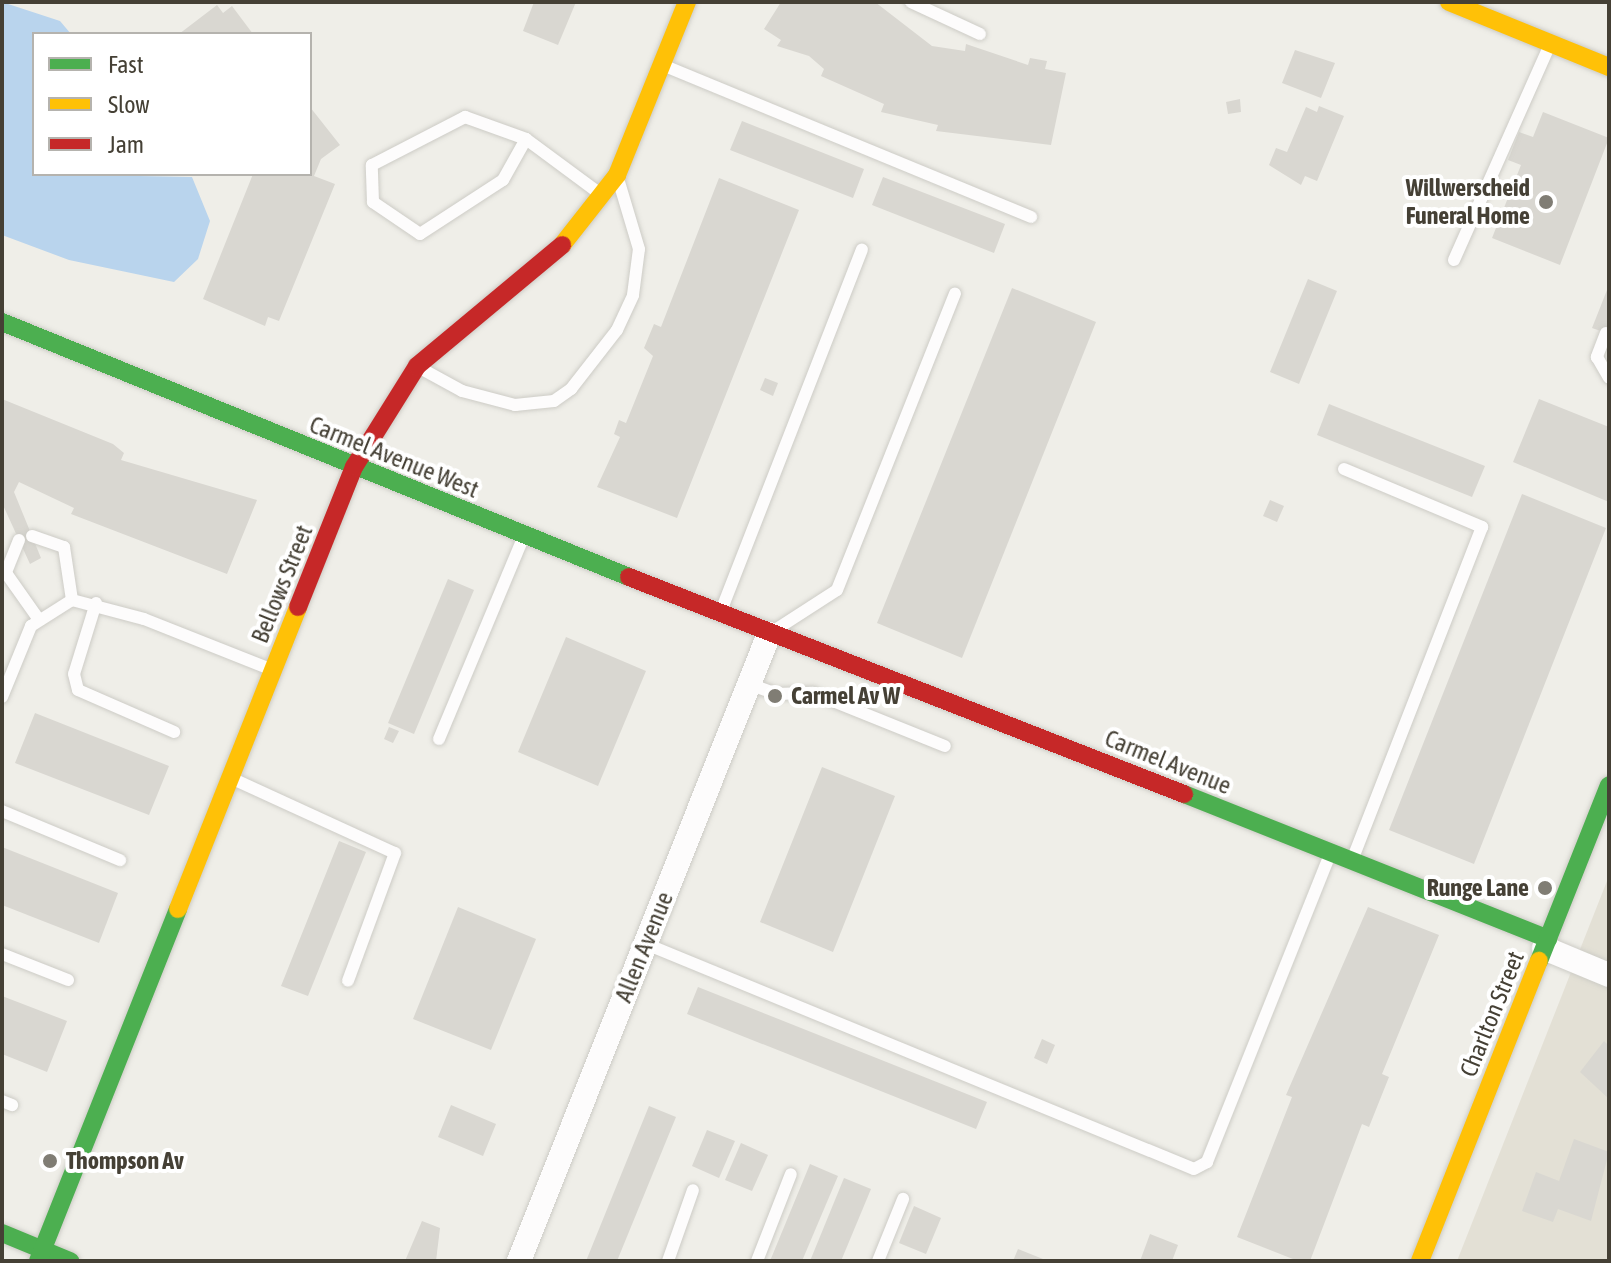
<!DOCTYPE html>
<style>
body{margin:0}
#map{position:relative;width:1611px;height:1263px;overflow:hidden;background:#efeee8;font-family:"Asap Condensed",sans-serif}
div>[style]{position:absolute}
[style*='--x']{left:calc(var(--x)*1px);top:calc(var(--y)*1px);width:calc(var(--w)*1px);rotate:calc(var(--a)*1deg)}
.residential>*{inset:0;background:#e3e0d5}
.water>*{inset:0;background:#b9d4ed}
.building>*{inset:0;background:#d9d7d1}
.roads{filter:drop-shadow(0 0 2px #cdccc6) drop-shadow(0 0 2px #cdccc6)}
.lane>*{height:12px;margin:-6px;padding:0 6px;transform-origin:6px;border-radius:6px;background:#fdfcfc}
.street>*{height:24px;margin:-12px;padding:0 12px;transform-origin:12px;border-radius:12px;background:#fdfcfc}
.fast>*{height:18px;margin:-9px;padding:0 9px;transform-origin:9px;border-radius:9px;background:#4caf50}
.slow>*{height:18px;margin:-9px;padding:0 9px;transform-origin:9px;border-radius:9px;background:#ffc107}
.jam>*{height:18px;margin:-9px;padding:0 9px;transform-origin:9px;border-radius:9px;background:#c62828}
.dots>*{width:22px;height:22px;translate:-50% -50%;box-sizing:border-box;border:4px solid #fff;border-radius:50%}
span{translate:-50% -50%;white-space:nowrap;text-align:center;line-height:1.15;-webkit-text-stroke:8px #fff;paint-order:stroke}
.poi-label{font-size:24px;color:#454035;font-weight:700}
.right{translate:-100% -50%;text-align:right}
.left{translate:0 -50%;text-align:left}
.street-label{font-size:24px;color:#454035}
.frame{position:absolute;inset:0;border:4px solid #454035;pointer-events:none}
.legend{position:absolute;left:32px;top:32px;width:280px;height:144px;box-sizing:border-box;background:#fff;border:2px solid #b5b3ae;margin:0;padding:10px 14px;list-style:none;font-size:24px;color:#454035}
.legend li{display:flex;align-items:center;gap:16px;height:40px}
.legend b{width:40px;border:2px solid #b5b3ae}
</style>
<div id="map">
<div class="residential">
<div style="clip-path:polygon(1609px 876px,1609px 1261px,1457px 1261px)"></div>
</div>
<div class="water">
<div style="clip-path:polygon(2px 2px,60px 21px,71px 34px,34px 34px,34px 174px,192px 177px,210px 221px,198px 259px,174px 282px,69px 260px,2px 235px)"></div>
</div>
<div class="building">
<div style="clip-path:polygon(534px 2px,576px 2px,558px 45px,523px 31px)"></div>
<div style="clip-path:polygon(781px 2px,875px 2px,932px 46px,965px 51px,966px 44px,1028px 65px,1030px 58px,1047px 61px,1045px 69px,1066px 73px,1051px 145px,936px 131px,938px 125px,881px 112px,884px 104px,821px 76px,824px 69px,809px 56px,777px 46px,781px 40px,764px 29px)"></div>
<div style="clip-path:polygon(217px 5px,223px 13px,232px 6px,253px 34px,179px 34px)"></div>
<div style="clip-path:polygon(1295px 50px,1335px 63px,1321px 98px,1282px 83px)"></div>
<div style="clip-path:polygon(1240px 99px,1241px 112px,1228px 114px,1226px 102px)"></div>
<div style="clip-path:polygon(1319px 106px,1344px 116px,1317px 181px,1305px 176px,1301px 185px,1269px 165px,1276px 148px,1287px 152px,1306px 107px,1317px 112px)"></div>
<div style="clip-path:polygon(310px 107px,340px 145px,321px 159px,314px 176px,335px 184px,279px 321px,268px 317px,265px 326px,203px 299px,253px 174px,310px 174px)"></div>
<div style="clip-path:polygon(1543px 112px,1609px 138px,1560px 265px,1492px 238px,1521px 165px,1508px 160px,1519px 132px,1533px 137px)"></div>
<div style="clip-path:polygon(742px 121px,864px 169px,853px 198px,730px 150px)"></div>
<div style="clip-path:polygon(883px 177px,1005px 224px,994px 253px,872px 205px)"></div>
<div style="clip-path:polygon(719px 178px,799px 210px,677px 518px,597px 487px,620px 437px,614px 434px,619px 420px,626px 423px,653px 356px,644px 348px,654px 324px,661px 327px)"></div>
<div style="clip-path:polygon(1308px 279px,1337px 291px,1299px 384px,1270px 372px)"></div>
<div style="clip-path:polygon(1609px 285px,1609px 334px,1592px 328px)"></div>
<div style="clip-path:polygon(1012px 288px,1096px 322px,962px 658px,877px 623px)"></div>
<div style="clip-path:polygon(765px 378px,778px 383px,773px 396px,760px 390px)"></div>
<div style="clip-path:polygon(2px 399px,113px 444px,124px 453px,121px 460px,257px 500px,227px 574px,71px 514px,74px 508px,19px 482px,14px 492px,41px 558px,30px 564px,2px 503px)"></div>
<div style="clip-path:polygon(1539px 399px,1609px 427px,1609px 502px,1513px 462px)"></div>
<div style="clip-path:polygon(1329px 404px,1485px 466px,1472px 497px,1317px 435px)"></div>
<div style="clip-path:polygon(1522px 494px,1606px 528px,1474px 864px,1389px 830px)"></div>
<div style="clip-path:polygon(1270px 500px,1284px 506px,1277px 522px,1263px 516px)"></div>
<div style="clip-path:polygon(448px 579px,474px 590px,414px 734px,388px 723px)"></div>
<div style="clip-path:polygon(566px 637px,646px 671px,598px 786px,518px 752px)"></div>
<div style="clip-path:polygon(35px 713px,169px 766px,149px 815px,15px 763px)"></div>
<div style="clip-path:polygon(389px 727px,399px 731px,393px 743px,384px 739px)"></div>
<div style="clip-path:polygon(822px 767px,895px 796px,833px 952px,760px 922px)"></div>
<div style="clip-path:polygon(339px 841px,366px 852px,308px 996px,281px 986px)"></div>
<div style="clip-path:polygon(2px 847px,118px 893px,99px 943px,2px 905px)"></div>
<div style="clip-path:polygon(458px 907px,536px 939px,491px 1050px,413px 1019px)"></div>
<div style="clip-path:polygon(1368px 907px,1439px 935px,1382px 1074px,1389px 1077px,1369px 1127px,1362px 1124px,1310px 1261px,1298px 1261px,1237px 1237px,1292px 1097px,1286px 1095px)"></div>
<div style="clip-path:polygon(698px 987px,987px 1102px,976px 1129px,687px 1014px)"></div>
<div style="clip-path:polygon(2px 996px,67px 1021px,47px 1072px,2px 1054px)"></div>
<div style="clip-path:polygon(1042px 1039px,1055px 1045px,1047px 1064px,1034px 1058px)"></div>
<div style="clip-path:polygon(1604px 1041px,1609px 1046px,1609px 1099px,1580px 1072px)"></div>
<div style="clip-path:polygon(451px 1105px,496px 1124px,483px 1156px,438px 1137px)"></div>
<div style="clip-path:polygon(649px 1106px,676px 1117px,617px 1261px,586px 1261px)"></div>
<div style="clip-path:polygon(707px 1130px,735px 1141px,719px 1178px,692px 1166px)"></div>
<div style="clip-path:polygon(1574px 1139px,1609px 1152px,1591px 1221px,1558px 1209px,1553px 1222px,1522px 1211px,1536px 1172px,1559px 1181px)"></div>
<div style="clip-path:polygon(741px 1143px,768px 1155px,752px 1191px,725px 1180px)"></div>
<div style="clip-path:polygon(810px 1164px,838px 1176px,802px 1261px,770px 1261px)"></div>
<div style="clip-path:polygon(844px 1178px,871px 1189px,841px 1261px,810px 1261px)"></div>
<div style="clip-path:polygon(914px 1206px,941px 1218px,926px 1254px,899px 1243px)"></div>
<div style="clip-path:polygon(422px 1221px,440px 1228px,436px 1261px,405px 1261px)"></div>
<div style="clip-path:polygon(1150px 1234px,1178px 1245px,1172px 1261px,1140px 1261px)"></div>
<div style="clip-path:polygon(1018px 1249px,1048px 1261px,1013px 1261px)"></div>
</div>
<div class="roads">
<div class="lane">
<div style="--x:911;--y:2;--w:76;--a:24.9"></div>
<div style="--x:665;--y:66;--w:396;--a:22.4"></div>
<div style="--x:526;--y:139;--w:47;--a:119.3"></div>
<div style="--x:503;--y:180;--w:99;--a:147"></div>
<div style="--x:420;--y:234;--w:57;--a:-145.8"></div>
<div style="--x:373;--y:202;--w:37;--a:-92"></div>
<div style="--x:372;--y:165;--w:105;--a:-27.3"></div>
<div style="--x:465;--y:117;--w:65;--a:19.8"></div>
<div style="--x:526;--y:139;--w:91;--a:36.5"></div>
<div style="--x:1454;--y:260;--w:233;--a:-66"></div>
<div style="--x:1606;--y:333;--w:26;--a:111"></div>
<div style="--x:1597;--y:357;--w:24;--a:60"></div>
<div style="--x:420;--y:368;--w:48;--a:28.7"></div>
<div style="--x:462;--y:391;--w:55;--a:14.8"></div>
<div style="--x:515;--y:405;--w:39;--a:-6"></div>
<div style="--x:554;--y:401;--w:21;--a:-35"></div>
<div style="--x:571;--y:389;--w:75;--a:-52.1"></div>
<div style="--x:617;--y:330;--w:38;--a:-65"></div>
<div style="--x:633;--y:295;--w:46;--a:-82.6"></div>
<div style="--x:639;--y:249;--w:70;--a:-106.6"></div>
<div style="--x:1344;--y:469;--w:150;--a:22.8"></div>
<div style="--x:1482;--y:527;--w:355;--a:111.3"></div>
<div style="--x:32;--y:536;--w:34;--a:19"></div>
<div style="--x:64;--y:547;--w:54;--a:81.4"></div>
<div style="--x:19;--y:540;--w:35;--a:112"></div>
<div style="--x:6;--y:573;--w:54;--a:54.8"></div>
<div style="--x:96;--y:603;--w:74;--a:107.2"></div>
<div style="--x:74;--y:674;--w:16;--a:76"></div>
<div style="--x:78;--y:690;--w:105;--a:23.6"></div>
<div style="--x:721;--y:611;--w:388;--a:-68.7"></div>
<div style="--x:772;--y:632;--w:77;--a:-32.9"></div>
<div style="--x:837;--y:590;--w:319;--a:-68.3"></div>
<div style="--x:749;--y:684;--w:30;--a:20"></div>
<div style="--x:777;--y:694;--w:36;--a:-2"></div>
<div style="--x:813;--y:693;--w:142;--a:21.9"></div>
<div style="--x:2;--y:697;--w:77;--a:-67.8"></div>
<div style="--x:31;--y:626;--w:49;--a:-32.4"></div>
<div style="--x:72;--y:600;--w:74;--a:14.8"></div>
<div style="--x:144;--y:619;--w:136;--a:21.6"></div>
<div style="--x:439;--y:739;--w:218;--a:-67.3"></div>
<div style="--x:233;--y:779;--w:178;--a:24.6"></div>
<div style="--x:395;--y:853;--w:136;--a:110.2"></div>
<div style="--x:2;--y:811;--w:128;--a:22.6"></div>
<div style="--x:646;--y:944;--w:592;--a:22.32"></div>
<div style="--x:1194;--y:1169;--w:15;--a:-28"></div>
<div style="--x:1207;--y:1162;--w:331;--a:-68.2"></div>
<div style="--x:2;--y:954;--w:71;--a:21.5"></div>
<div style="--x:2;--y:1101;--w:11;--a:22"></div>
<div style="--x:668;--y:1261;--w:75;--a:-70.6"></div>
<div style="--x:757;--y:1261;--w:93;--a:-68.7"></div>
<div style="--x:878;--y:1261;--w:67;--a:-68"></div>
</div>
<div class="street">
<div style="--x:1544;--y:948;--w:70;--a:22.6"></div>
<div style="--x:519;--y:1261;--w:675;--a:-68.26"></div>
</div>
<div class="fast">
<div style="--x:2;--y:322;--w:677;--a:22.13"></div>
<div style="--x:1184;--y:794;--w:392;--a:21.7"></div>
<div style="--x:1539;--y:961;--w:189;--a:-68.3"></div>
<div style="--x:2;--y:1233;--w:74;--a:22.4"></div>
<div style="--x:38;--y:1261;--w:379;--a:-68.3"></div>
</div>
<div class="slow">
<div style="--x:1449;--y:2;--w:173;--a:22.1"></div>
<div style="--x:562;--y:245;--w:89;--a:-51.8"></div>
<div style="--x:617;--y:175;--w:187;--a:-68"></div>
<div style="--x:178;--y:909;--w:325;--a:-68.3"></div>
<div style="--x:1420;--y:1261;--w:323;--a:-68.4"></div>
</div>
<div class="jam">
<div style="--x:629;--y:577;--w:596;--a:21.36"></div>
<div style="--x:298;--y:607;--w:151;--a:-68.2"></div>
<div style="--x:354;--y:467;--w:119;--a:-58"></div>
<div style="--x:417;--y:366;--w:189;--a:-39.8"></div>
</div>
</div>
<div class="dots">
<div style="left:1546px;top:202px;background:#807d74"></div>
<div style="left:775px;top:696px;background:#807d74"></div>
<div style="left:1545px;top:888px;background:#807d74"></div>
<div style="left:50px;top:1161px;background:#807d74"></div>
</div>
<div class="poi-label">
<span class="right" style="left:1530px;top:202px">Willwerscheid<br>Funeral Home</span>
<span class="left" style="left:791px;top:696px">Carmel Av W</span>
<span class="right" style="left:1529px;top:888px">Runge Lane</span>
<span class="left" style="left:66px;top:1161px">Thompson Av</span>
</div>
<div class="street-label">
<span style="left:394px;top:457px;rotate:22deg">Carmel Avenue West</span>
<span style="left:282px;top:584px;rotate:-68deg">Bellows Street</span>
<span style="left:1168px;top:762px;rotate:22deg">Carmel Avenue</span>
<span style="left:644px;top:947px;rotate:-68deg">Allen Avenue</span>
<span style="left:1492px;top:1014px;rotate:-68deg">Charlton Street</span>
</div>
<div class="frame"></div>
<ul class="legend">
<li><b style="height:10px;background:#4caf50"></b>Fast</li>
<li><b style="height:10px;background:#ffc107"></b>Slow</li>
<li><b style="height:10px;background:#c62828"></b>Jam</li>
</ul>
</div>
